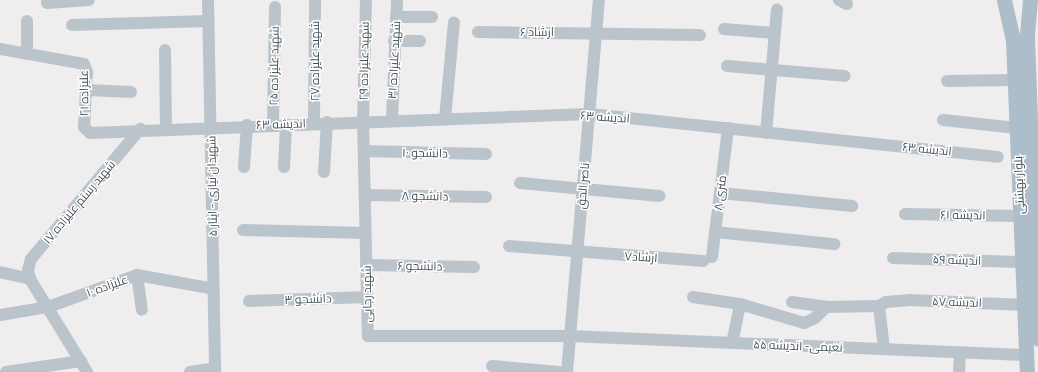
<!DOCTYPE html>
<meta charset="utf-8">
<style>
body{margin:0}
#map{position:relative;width:1038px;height:372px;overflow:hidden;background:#efeded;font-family:Barlow,Cairo,sans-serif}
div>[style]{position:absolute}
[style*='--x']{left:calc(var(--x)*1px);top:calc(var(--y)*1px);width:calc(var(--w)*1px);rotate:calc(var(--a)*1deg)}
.minor>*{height:12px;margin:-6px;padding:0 6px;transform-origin:6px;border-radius:6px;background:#bcc4cb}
.major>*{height:15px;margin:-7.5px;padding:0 7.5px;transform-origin:7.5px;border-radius:7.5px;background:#aebdca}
span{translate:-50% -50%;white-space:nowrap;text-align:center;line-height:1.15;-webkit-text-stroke:3px #fff;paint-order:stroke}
.street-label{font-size:12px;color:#465058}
</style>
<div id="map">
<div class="minor">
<div style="--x:208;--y:0;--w:372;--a:88.9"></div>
<div style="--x:366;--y:0;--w:121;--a:91.4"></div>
<div style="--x:363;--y:121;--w:215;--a:88.7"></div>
<div style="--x:368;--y:336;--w:202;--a:0"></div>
<div style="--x:570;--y:336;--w:456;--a:2.4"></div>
<div style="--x:839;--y:0;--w:9;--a:27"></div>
<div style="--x:47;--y:3;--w:42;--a:-4.1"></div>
<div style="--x:396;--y:17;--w:36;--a:0"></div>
<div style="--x:27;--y:21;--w:33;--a:90"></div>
<div style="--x:72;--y:25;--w:136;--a:-1.7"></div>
<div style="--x:724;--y:29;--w:51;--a:4.5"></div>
<div style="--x:478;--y:32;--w:222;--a:0.8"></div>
<div style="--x:394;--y:41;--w:26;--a:0"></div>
<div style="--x:0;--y:49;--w:85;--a:10.1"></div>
<div style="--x:84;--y:64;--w:9;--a:69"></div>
<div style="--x:87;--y:72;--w:55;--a:93.1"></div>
<div style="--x:84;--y:127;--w:8;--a:45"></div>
<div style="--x:90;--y:133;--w:500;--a:-2.18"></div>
<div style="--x:590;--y:114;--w:410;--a:6"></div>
<div style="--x:165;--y:50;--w:78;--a:89.3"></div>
<div style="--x:727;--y:66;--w:118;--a:4.8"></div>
<div style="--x:947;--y:81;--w:68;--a:-0.8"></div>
<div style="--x:87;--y:90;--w:44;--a:2.6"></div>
<div style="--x:445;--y:119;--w:97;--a:-84.7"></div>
<div style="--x:392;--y:120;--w:120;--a:-87.6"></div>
<div style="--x:943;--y:120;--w:74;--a:6.2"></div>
<div style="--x:314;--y:123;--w:123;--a:-89.5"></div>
<div style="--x:273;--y:124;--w:117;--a:-89"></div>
<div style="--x:766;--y:133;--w:124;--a:-84.9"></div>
<div style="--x:364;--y:151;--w:122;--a:1.4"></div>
<div style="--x:244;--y:167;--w:42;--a:-85.9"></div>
<div style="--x:284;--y:167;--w:43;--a:-87.3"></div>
<div style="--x:324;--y:172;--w:50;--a:-86.6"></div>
<div style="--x:520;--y:183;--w:140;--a:5.3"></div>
<div style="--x:720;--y:193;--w:133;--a:5.6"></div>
<div style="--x:365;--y:195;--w:121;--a:0.9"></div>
<div style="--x:905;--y:214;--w:115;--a:1"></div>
<div style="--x:243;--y:230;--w:122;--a:1.4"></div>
<div style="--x:715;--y:232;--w:120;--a:5.8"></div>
<div style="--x:509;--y:246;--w:195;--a:4.4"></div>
<div style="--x:712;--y:257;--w:130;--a:-82.9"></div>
<div style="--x:893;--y:258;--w:129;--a:1.8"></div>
<div style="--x:366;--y:265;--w:108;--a:1.1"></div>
<div style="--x:0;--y:272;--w:31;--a:13"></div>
<div style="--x:137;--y:275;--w:35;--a:82"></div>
<div style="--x:693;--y:297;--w:48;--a:8.5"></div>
<div style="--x:740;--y:304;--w:67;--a:16.5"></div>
<div style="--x:804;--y:323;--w:12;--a:-24"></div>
<div style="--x:815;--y:318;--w:16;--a:-45"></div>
<div style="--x:249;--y:301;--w:118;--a:-1.9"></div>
<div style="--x:792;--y:302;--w:34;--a:8"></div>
<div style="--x:826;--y:307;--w:53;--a:-1.1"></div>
<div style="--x:0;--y:315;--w:49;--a:-9.5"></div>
<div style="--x:48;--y:307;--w:95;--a:-19.8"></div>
<div style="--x:137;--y:275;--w:78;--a:10.3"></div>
<div style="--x:732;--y:343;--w:40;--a:-78"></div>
<div style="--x:884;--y:349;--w:43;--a:-96.6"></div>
<div style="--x:879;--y:306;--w:8;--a:-30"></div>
<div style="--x:886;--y:302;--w:24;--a:-5"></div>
<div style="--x:910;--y:300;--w:114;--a:2.5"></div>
<div style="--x:492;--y:366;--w:67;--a:5.1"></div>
<div style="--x:6;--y:372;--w:76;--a:-8.3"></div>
<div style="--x:87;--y:372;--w:109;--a:-121.5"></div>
<div style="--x:30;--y:279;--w:9;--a:-103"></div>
<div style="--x:28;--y:270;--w:11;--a:-75"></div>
<div style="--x:31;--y:259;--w:170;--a:-50"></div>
<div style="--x:190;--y:372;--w:25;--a:-9"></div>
<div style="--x:567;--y:372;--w:373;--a:-85.1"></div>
<div style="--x:959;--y:372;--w:19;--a:-87"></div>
</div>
<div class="major">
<div style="--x:1004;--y:0;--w:41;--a:77.3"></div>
<div style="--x:1013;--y:40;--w:332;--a:87.6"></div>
<div style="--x:1030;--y:0;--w:37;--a:95"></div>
<div style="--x:1027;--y:37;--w:302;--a:87.9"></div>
</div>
<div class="street-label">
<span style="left:537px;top:32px">ارشاد ۶</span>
<span style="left:394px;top:60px;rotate:-87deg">شهید علیزاده ۳۱</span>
<span style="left:315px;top:61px;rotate:-90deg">شهید علیزاده ۲۷</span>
<span style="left:364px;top:61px;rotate:-89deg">شهید علیزاده ۲۹</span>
<span style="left:274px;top:66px;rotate:-89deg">شهید علیزاده ۲۵</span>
<span style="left:84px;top:93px;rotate:-91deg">علیزاده ۲۱</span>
<span style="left:605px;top:117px;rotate:4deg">اندیشه ۶۳</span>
<span style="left:281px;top:124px;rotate:-2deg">اندیشه ۶۳</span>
<span style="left:927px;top:149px;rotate:6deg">اندیشه ۶۳</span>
<span style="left:425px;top:153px;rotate:1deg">دانشجو ۱۰</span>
<span style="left:1019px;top:185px;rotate:-92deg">بلوار بهشتی</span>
<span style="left:212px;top:186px;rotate:-91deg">شهیدان نیازی - ایثار ۵</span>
<span style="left:583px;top:186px;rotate:-85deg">ناصر الحق</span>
<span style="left:720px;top:193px;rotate:-83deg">۸ متری</span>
<span style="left:425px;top:196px;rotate:1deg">دانشجو ۸</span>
<span style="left:79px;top:202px;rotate:-50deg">۱۷ شهید رستم علیزاده</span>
<span style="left:963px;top:215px;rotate:1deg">اندیشه ۶۱</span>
<span style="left:641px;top:257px;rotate:4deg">ارشاد۷</span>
<span style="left:957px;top:260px;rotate:2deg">اندیشه ۵۹</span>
<span style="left:420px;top:266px;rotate:1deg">دانشجو ۶</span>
<span style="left:107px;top:286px;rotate:-20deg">علیزاده ۱۰</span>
<span style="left:367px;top:294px;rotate:-91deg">شهید رجایی</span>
<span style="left:308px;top:299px;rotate:-2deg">دانشجو ۳</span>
<span style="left:957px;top:302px;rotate:2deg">اندیشه ۵۷</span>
<span style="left:798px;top:346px;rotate:2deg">نعیمی- اندیشه ۵۵</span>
</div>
</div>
